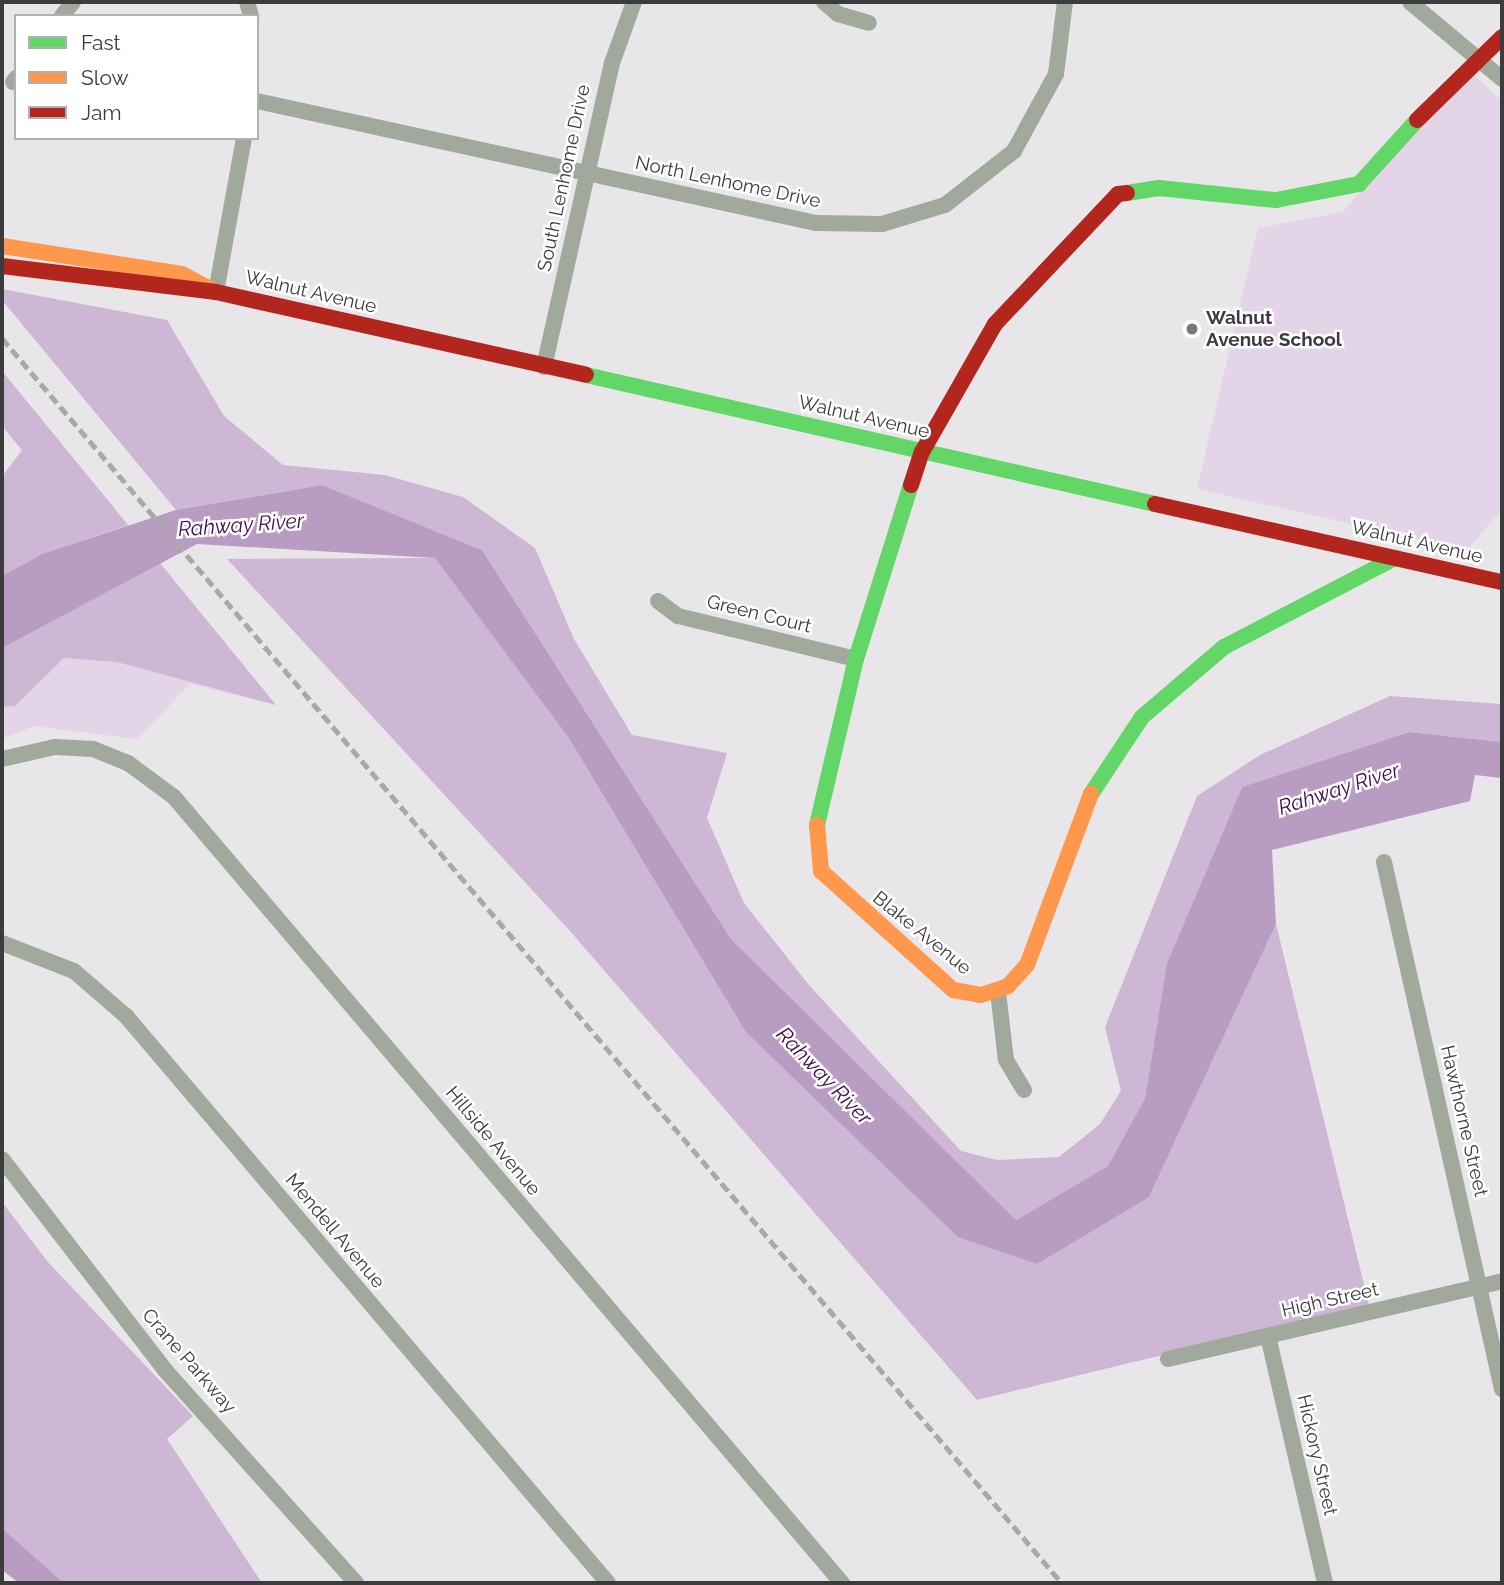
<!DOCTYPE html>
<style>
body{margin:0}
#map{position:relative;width:1504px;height:1585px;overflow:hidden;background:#e8e6e9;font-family:Raleway,sans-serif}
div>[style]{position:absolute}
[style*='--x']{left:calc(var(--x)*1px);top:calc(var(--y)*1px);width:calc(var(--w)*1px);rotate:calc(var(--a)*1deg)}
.green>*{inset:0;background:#e3d4e8}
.forest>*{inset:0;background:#cdb7d5}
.water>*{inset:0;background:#b89cc2}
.street>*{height:16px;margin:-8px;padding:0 8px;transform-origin:8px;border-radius:8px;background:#a0a99c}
.fast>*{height:16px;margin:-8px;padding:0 8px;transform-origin:8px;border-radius:8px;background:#63d668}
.slow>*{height:16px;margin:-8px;padding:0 8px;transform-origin:8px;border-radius:8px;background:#ff974d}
.jam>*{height:16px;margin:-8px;padding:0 8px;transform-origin:8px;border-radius:8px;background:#b3261e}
.rail>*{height:4.5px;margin-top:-2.25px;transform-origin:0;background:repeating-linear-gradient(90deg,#a7aaa5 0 10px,transparent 0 15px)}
.dots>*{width:19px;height:19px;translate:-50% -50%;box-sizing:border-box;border:4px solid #fff;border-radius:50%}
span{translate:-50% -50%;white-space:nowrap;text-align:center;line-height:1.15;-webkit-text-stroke:5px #fff;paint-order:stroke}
.street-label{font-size:19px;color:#3c3b3d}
.poi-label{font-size:19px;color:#3c3b3d;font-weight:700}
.left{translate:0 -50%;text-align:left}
.water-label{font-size:21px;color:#410e50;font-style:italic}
.frame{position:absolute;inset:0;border:4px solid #3c3b3d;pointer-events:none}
.legend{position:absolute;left:14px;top:14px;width:245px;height:126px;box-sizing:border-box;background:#fff;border:2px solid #b1b1b1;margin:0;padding:9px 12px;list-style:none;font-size:21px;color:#3c3b3d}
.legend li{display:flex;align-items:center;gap:14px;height:35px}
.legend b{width:35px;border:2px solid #b1b1b1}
</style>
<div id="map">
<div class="green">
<div style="clip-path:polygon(1502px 27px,1502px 45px,1474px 75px,1502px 101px,1502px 509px,1467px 550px,1197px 489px,1258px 228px,1343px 212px)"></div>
<div style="clip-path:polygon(2px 371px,276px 705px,190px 684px,137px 739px,34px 726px,2px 739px,2px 477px,22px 450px,2px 426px)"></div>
</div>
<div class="forest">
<div style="clip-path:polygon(2px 289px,167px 320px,224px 416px,283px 465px,385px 475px,463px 497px,535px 548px,574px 639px,632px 735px,727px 753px,707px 818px,744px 903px,809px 985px,961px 1151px,997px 1160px,1059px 1157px,1100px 1124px,1121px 1091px,1105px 1027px,1197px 796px,1260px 755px,1390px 696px,1502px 704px,1502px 742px,1409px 732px,1242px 787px,1167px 963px,1145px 1098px,1108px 1166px,1016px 1220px,731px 939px,482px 550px,322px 485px,176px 510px,2px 300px)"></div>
<div style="clip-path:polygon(2px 371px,128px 525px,42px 554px,2px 576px,2px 477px,22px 450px,2px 426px)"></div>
<div style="clip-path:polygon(435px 558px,958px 1237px,1149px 1197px,1276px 924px,1369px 1305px,977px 1400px,570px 931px,227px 559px)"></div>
<div style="clip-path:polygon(160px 563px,276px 705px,117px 662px,64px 658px,15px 706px,2px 707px,2px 648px)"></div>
<div style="clip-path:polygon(2px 1202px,48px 1262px,193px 1416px,167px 1439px,262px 1583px,64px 1583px,2px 1528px)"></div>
</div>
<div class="water">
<div style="clip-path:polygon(322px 485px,482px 550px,731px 939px,1016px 1220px,1108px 1166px,1145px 1098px,1167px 963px,1242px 787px,1409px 732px,1502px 742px,1502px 778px,1475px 775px,1470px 801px,1272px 850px,1276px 924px,1149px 1197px,1037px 1264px,958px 1237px,746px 1032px,569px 738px,435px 558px,197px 544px,2px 648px,2px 576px,42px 554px,176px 510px)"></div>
<div style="clip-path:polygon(2px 1528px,64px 1583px,19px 1583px,2px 1570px)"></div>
</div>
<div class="street">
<div style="--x:247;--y:2;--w:15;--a:74"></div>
<div style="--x:824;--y:2;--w:18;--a:41"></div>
<div style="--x:838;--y:14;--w:32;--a:16"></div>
<div style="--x:1410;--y:2;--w:120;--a:39.9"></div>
<div style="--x:62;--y:16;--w:18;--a:-52"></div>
<div style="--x:13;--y:82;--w:5;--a:-53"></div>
<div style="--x:257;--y:101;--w:572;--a:12.31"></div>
<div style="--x:816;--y:223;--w:66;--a:0.9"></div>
<div style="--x:882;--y:224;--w:66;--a:-16.8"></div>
<div style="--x:945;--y:205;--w:88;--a:-38"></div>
<div style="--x:1014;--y:151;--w:88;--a:-61.4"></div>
<div style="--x:1056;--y:74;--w:73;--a:-82.9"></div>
<div style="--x:216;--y:292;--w:157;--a:-79.7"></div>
<div style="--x:544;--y:367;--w:312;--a:-77.4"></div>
<div style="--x:612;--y:63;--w:65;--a:-70.2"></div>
<div style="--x:658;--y:601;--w:25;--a:37"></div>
<div style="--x:678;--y:616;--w:183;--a:13.6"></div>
<div style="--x:2;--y:759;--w:54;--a:-12.8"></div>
<div style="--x:55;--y:747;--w:38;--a:3"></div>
<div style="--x:93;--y:749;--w:38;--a:22"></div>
<div style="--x:128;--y:763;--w:57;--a:36.5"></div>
<div style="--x:174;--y:797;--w:1032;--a:49.64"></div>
<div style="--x:1384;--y:862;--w:540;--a:77.38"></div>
<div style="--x:2;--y:943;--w:77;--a:21.3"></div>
<div style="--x:74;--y:971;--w:69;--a:40.9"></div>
<div style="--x:126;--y:1016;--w:744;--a:49.63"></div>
<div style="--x:998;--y:992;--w:68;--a:83.3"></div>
<div style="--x:1006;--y:1060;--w:35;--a:59"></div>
<div style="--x:2;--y:1159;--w:267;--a:52.3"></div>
<div style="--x:165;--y:1370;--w:286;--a:48.1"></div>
<div style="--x:1268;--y:1336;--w:253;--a:77"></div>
<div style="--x:1168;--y:1359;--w:343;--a:-13.1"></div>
</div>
<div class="fast">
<div style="--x:1127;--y:193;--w:32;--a:-9"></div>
<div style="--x:1159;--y:188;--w:118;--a:5.9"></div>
<div style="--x:1276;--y:200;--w:85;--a:-10.9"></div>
<div style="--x:1359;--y:184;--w:86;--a:-47.8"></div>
<div style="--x:586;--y:375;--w:583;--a:12.77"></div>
<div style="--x:1091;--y:794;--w:92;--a:-56.5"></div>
<div style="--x:1142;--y:717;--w:108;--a:-40.5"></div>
<div style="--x:1224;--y:647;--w:193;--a:-27.5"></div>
<div style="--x:817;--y:825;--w:171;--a:-76.8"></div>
<div style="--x:856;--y:659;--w:182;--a:-72.5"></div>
</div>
<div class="slow">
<div style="--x:2;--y:246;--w:182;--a:8.8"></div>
<div style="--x:182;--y:274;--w:30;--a:28"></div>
<div style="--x:817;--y:825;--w:46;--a:85"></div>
<div style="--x:821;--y:871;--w:178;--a:42"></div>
<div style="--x:953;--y:990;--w:28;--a:10"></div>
<div style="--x:981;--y:995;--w:28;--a:-18"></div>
<div style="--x:1008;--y:986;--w:28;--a:-48"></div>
<div style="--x:1027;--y:965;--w:183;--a:-69.5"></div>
</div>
<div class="jam">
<div style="--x:1417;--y:120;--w:119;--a:-44.3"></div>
<div style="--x:2;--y:266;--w:216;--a:6.9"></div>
<div style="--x:216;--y:292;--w:379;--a:12.6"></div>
<div style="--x:911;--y:485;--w:35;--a:-72"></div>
<div style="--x:922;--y:452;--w:147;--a:-60.3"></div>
<div style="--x:995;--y:324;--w:179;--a:-46.6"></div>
<div style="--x:1118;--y:194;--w:9;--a:-6"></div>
<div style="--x:1155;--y:504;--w:356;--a:12.7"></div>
</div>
<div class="rail">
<div style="--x:2;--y:338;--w:1635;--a:49.59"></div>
</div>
<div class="dots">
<div style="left:1192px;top:329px;background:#787779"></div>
</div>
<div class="street-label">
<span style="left:564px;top:178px;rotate:-78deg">South Lenhome Drive</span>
<span style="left:728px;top:182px;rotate:12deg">North Lenhome Drive</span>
<span style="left:311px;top:292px;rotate:13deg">Walnut Avenue</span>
<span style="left:864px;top:417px;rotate:13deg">Walnut Avenue</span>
<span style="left:1417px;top:542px;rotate:13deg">Walnut Avenue</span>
<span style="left:759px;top:614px;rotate:14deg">Green Court</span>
<span style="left:922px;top:933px;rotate:39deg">Blake Avenue</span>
<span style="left:1464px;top:1121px;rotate:77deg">Hawthorne Street</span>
<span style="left:493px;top:1141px;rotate:50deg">Hillside Avenue</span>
<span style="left:335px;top:1231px;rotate:50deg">Mendell Avenue</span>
<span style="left:1330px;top:1300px;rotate:-13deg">High Street</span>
<span style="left:189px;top:1361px;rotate:49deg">Crane Parkway</span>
<span style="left:1317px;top:1455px;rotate:77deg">Hickory Street</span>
</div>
<div class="poi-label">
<span class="left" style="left:1206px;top:329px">Walnut<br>Avenue School</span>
</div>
<div class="water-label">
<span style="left:241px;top:525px;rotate:-4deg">Rahway River</span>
<span style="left:1339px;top:789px;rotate:-18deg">Rahway River</span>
<span style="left:824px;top:1076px;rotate:46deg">Rahway River</span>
</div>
<div class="frame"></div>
<ul class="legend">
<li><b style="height:9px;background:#63d668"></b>Fast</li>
<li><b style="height:9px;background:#ff974d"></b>Slow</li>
<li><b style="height:9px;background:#b3261e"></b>Jam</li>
</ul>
</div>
